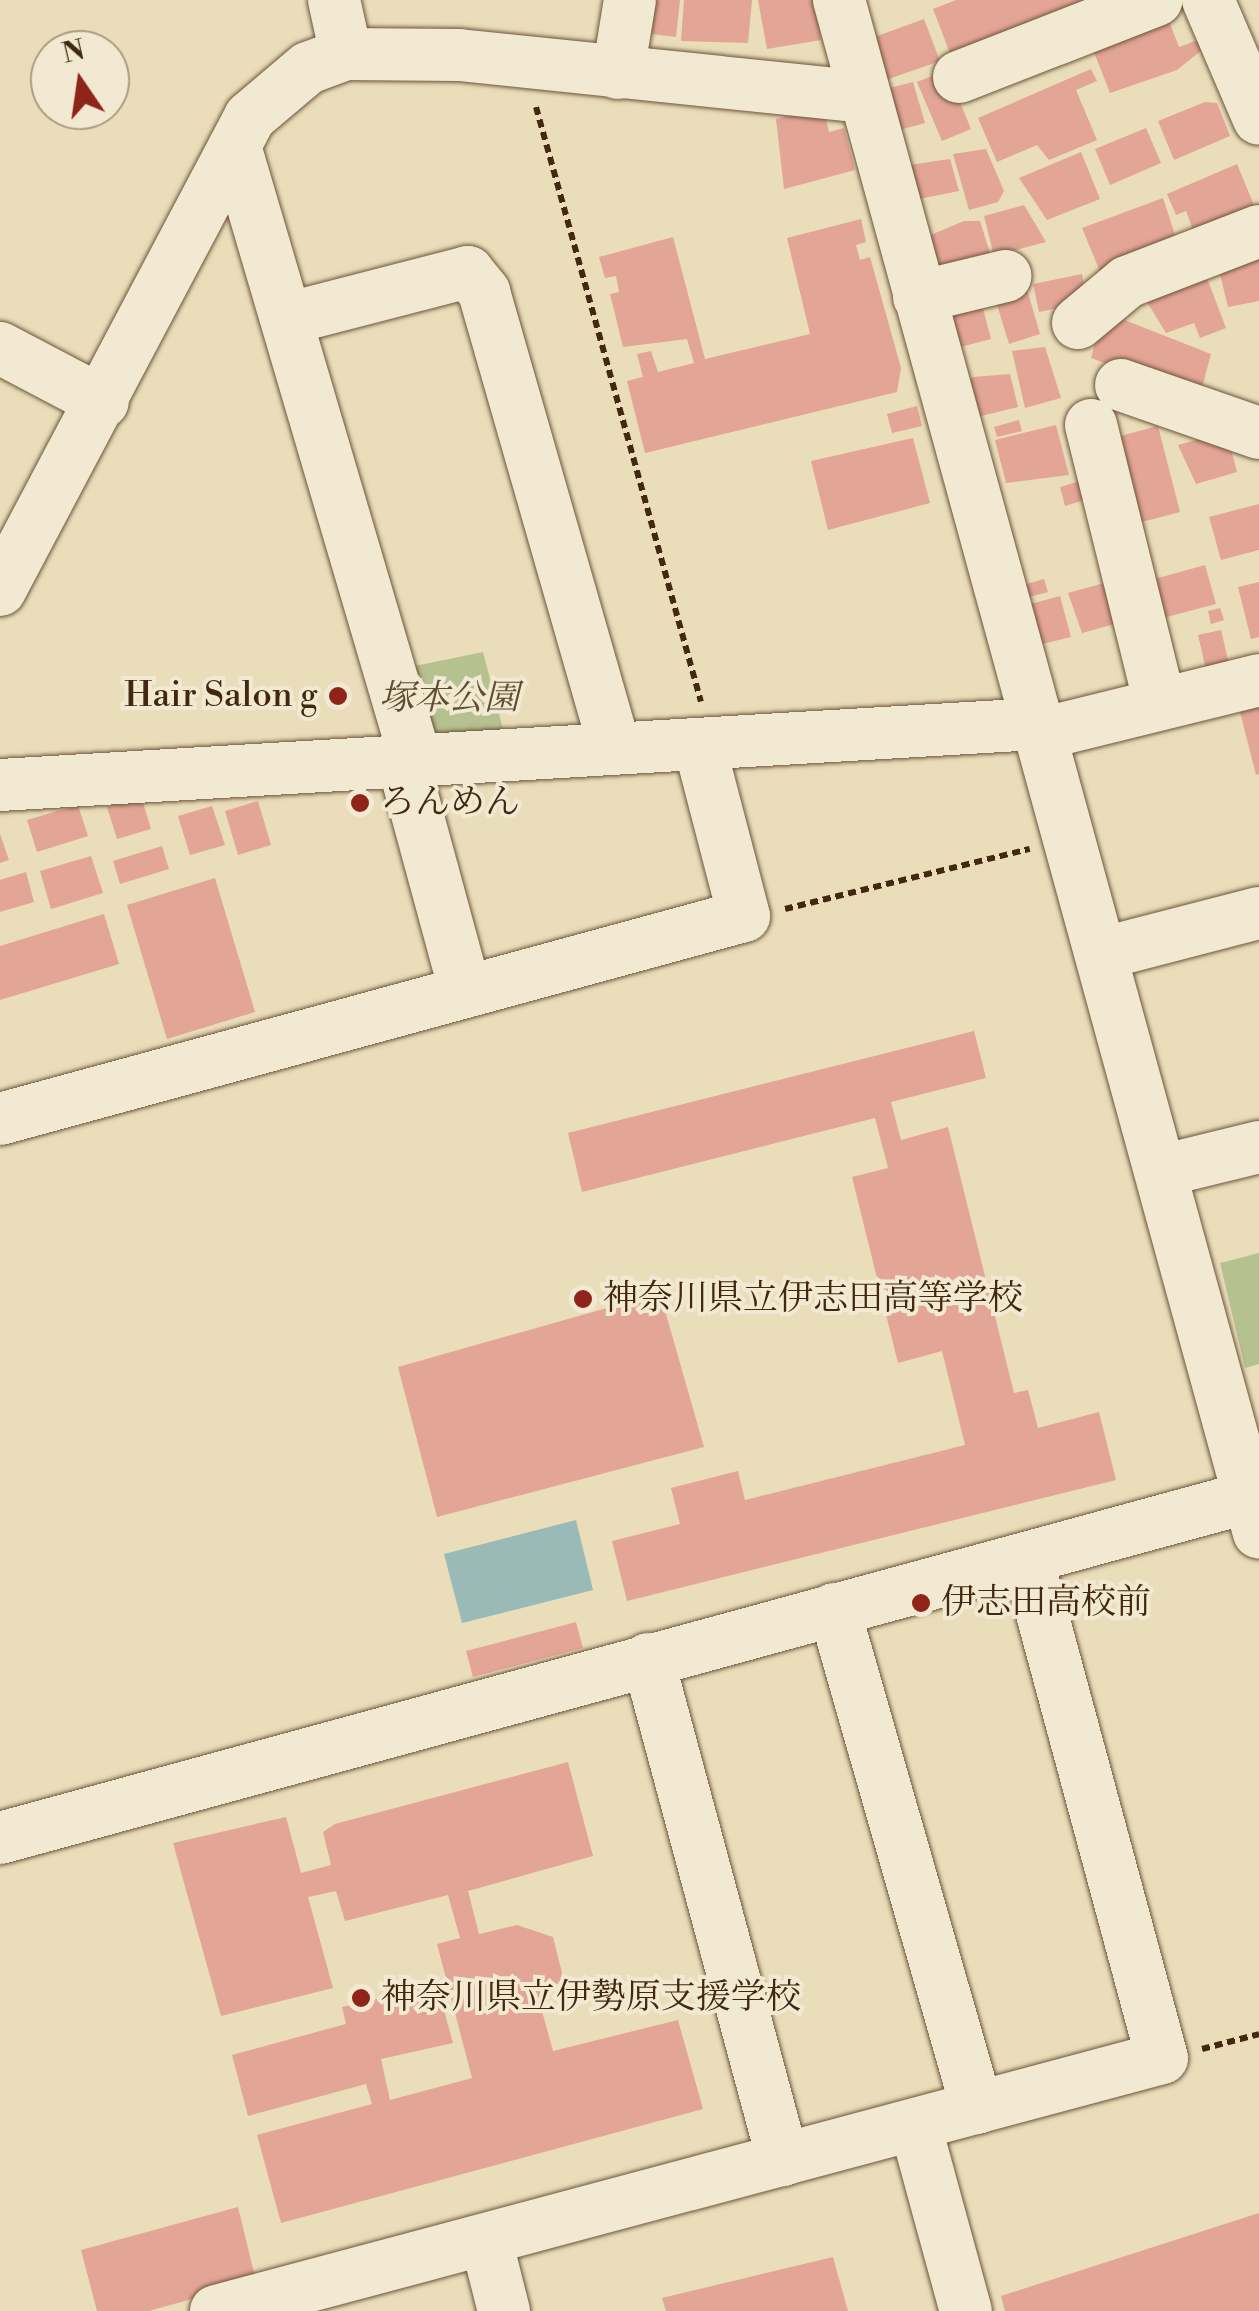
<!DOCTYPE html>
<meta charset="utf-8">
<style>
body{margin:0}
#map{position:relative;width:1259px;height:2311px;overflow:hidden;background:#eaddb9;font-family:"Libre Bodoni","Noto Serif JP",serif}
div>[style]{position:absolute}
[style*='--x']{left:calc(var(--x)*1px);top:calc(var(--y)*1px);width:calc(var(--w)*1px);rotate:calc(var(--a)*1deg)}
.green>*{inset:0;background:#b6c190}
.water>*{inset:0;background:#9abab7}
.building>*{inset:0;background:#e3a596}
.path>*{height:6px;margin-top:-3px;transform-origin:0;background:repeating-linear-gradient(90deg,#432710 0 8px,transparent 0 13px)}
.roads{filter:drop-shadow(0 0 2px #6d543a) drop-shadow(0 0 2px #6d543a)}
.minor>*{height:52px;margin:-26px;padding:0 26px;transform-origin:26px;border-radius:26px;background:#f1e9d2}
.dots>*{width:28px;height:28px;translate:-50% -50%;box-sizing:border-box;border:5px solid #f1e9d2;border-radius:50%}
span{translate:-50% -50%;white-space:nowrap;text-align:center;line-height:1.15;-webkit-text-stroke:8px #f1e9d2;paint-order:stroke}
.poi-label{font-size:35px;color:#432710}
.right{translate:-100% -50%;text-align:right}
.left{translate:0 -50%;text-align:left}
.park-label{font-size:35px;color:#604e30;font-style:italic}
.north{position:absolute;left:30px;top:30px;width:100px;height:100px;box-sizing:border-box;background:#f1e9d2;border:2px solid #ab9b84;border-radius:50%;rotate:347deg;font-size:28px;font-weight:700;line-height:40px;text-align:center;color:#432710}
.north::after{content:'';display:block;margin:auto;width:35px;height:45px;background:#8f2418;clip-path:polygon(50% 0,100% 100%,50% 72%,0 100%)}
</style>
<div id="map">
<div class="green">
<div style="clip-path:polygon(483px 652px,505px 737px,442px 740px,413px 725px,400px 669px)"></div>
<div style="clip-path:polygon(1259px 1253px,1259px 1364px,1245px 1368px,1220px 1263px)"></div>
</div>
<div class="water">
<div style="clip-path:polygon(576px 1520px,593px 1590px,462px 1623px,444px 1554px)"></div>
</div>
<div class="building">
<div style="clip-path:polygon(647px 0,680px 0,676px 37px,643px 33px)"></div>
<div style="clip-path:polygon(684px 0,752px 0,748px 43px,681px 41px)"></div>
<div style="clip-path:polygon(758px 0,814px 0,821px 40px,767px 49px)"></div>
<div style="clip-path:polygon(956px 0,1091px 0,951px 56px,933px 9px)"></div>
<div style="clip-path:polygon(1167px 16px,1179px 47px,1198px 40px,1202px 50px,1177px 70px,1110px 93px,1092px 47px)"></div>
<div style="clip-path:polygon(924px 19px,940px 61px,883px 81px,869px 39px)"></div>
<div style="clip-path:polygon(1091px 69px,1097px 81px,1076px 90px,1097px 140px,1049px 160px,1037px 145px,997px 162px,978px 118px)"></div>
<div style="clip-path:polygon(947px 70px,971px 129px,942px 141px,917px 82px)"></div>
<div style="clip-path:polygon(913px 82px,925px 123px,892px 132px,881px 90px)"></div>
<div style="clip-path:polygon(1205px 102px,1217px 103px,1230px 136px,1174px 160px,1158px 121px)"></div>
<div style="clip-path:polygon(807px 111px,825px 115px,829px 132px,844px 128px,855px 170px,784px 189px,776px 119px)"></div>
<div style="clip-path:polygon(1146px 128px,1161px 163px,1110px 185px,1095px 149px)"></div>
<div style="clip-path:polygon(986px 149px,1004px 191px,998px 202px,969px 210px,953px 154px)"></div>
<div style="clip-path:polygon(1081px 152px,1100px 199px,1047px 220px,1019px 178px)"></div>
<div style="clip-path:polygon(950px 159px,959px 191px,909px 201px,909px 165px)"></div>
<div style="clip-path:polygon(1237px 164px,1254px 205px,1193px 230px,1186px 211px,1176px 215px,1167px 194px)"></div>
<div style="clip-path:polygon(1163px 198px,1175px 235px,1166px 247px,1101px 274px,1082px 228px)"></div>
<div style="clip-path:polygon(1024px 205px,1046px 242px,994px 256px,984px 216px)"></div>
<div style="clip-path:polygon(861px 219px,866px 242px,856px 245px,860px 260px,870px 257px,901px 368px,897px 392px,645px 453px,627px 381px,643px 377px,637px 354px,651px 351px,658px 372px,694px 363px,687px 339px,623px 347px,610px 294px,619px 292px,616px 276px,605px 278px,599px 257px,673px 237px,705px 359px,810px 334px,787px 238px)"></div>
<div style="clip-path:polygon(964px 221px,980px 221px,990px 253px,936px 274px,926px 237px)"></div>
<div style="clip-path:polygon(1259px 249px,1259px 301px,1228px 307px,1218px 266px)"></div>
<div style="clip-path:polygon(1202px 265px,1226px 328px,1200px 338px,1194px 323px,1166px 333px,1139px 289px)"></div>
<div style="clip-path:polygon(1082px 274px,1087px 302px,1039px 312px,1033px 284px)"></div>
<div style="clip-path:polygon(1027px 289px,1040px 334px,1009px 344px,995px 298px)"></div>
<div style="clip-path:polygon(980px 297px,991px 339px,949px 350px,941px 318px)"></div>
<div style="clip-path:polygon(1104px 312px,1211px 354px,1199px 399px,1091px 358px)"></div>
<div style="clip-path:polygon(1045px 347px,1061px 398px,1025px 408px,1012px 351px)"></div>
<div style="clip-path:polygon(1010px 374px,1018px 407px,969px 419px,962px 387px,973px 377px)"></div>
<div style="clip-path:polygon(917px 406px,922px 426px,892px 433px,887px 414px)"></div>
<div style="clip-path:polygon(1019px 420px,1022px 431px,997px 437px,994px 427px)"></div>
<div style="clip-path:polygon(1056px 425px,1069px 475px,1006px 483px,995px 440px)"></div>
<div style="clip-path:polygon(1158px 426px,1180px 512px,1123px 527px,1101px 441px)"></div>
<div style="clip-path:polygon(1215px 435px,1228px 438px,1237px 472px,1196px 484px,1178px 445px)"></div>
<div style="clip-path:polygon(913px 438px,930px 503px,828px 530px,811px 461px)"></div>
<div style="clip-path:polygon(1083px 480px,1088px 499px,1065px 506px,1060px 487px)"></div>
<div style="clip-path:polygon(1259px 504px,1259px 550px,1221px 560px,1209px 517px)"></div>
<div style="clip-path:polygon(1205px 565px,1216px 604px,1155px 620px,1144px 582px)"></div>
<div style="clip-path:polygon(1044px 579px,1048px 592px,1019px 600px,1016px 587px)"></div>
<div style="clip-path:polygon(1108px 582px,1115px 624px,1082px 633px,1068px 593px)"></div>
<div style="clip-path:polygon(1259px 582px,1259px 637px,1251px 639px,1238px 587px)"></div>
<div style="clip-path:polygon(1060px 596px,1071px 637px,1038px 645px,1020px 607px)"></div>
<div style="clip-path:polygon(1220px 608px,1224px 620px,1211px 624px,1208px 611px)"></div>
<div style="clip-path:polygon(1221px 630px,1230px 668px,1207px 674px,1198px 635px)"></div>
<div style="clip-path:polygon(1259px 703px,1259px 774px,1256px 775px,1239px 708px)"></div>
<div style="clip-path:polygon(141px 796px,151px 829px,117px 839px,107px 807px)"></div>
<div style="clip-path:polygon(258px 801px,271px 845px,238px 855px,225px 811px)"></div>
<div style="clip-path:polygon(78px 805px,88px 836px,37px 852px,27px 820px)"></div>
<div style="clip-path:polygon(212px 806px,225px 845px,190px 855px,178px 816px)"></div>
<div style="clip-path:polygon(0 834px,9px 860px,0 863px)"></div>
<div style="clip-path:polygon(162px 846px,169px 869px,120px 884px,113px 861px)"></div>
<div style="clip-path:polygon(91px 856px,103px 893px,51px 909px,40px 871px)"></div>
<div style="clip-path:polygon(26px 872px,34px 902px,0 912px,0 880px)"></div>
<div style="clip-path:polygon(215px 878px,255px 1012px,167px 1039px,127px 905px)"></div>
<div style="clip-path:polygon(104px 914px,119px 964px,0 1000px,0 946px)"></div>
<div style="clip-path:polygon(974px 1031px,986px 1078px,891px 1102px,901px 1140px,948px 1127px,1014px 1393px,1028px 1390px,1038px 1428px,1099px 1412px,1116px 1480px,627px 1601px,612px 1541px,680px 1524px,671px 1488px,738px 1471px,745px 1500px,965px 1445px,942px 1351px,898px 1363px,852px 1177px,888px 1168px,875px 1118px,582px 1192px,568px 1133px)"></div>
<div style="clip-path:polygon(660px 1293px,704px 1447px,437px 1517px,398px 1367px)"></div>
<div style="clip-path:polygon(576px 1622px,583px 1648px,473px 1677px,466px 1651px)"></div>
<div style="clip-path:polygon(568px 1762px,593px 1856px,468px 1891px,479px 1934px,517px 1925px,553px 1937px,563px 1977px,540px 2004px,553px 2051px,678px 2020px,703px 2109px,281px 2223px,257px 2135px,372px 2104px,366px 2084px,248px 2116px,232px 2055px,346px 2024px,342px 2007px,437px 1985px,453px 2043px,381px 2059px,390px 2100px,472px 2078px,437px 1944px,460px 1938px,448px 1895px,345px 1921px,336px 1891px,308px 1897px,333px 1988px,221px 2016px,173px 1843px,286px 1817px,301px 1873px,331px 1865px,323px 1832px,335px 1824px)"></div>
<div style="clip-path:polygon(238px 2207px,256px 2281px,149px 2311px,97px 2311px,81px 2250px)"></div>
<div style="clip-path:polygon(1259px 2213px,1259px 2311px,1005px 2311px,1001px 2296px)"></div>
<div style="clip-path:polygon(833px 2257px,848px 2311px,666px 2311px,662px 2298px)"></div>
</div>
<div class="path">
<div style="--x:536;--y:107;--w:617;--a:74.5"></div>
<div style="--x:785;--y:909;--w:252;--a:-13.8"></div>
<div style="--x:1202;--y:2049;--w:59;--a:-14.7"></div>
</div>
<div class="roads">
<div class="minor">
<div style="--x:334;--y:0;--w:55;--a:77.5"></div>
<div style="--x:839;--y:0;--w:1589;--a:74.68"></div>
<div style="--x:1208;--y:0;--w:129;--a:66.8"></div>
<div style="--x:618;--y:73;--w:74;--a:-80.7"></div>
<div style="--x:959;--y:77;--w:212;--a:-21.3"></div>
<div style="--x:235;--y:146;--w:641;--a:73.6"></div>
<div style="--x:919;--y:297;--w:89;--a:-13.7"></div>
<div style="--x:290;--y:318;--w:184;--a:-14.5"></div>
<div style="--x:468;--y:272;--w:26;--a:51"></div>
<div style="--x:484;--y:292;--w:475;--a:74"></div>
<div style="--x:1078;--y:323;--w:64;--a:-39.9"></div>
<div style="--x:1127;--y:282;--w:142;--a:-21.1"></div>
<div style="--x:0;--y:348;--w:116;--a:27.7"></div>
<div style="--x:1121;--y:385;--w:146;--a:19.2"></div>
<div style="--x:1091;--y:425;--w:287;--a:76.1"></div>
<div style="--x:0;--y:590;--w:535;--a:-62.14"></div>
<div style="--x:250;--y:117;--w:76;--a:-40.2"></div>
<div style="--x:308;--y:68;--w:40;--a:-20.2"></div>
<div style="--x:346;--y:54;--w:113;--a:0.5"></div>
<div style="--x:459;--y:55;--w:407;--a:5.9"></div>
<div style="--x:1045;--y:733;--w:220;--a:-13.9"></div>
<div style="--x:403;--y:762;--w:233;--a:74.8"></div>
<div style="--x:0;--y:785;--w:1039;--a:-3.37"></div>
<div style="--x:1104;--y:953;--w:160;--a:-14.5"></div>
<div style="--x:0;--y:1119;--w:771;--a:-15.26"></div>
<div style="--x:744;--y:916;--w:175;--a:-104.6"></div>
<div style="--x:1161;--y:1171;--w:101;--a:-13.8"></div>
<div style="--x:834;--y:1609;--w:519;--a:74.01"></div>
<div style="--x:648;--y:1659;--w:519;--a:74.92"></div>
<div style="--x:0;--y:1838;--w:1295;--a:-15.27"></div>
<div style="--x:915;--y:2125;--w:193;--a:74.7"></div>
<div style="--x:486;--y:2240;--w:73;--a:75.8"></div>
<div style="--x:216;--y:2311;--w:979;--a:-14.97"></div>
<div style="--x:1162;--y:2058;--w:518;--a:-105.11"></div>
</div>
</div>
<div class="dots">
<div style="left:338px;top:696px;background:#8f2418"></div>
<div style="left:360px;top:803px;background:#8f2418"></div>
<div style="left:583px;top:1299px;background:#8f2418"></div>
<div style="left:921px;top:1603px;background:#8f2418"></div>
<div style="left:361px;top:1998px;background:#8f2418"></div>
</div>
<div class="poi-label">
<span class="right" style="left:318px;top:696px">Hair Salon g</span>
<span class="left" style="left:380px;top:803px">ろんめん</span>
<span class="left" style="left:603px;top:1299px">神奈川県立伊志田高等学校</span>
<span class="left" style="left:941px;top:1603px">伊志田高校前</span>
<span class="left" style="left:381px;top:1998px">神奈川県立伊勢原支援学校</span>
</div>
<div class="park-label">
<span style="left:449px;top:699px">塚本公園</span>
</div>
<div class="north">N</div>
</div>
